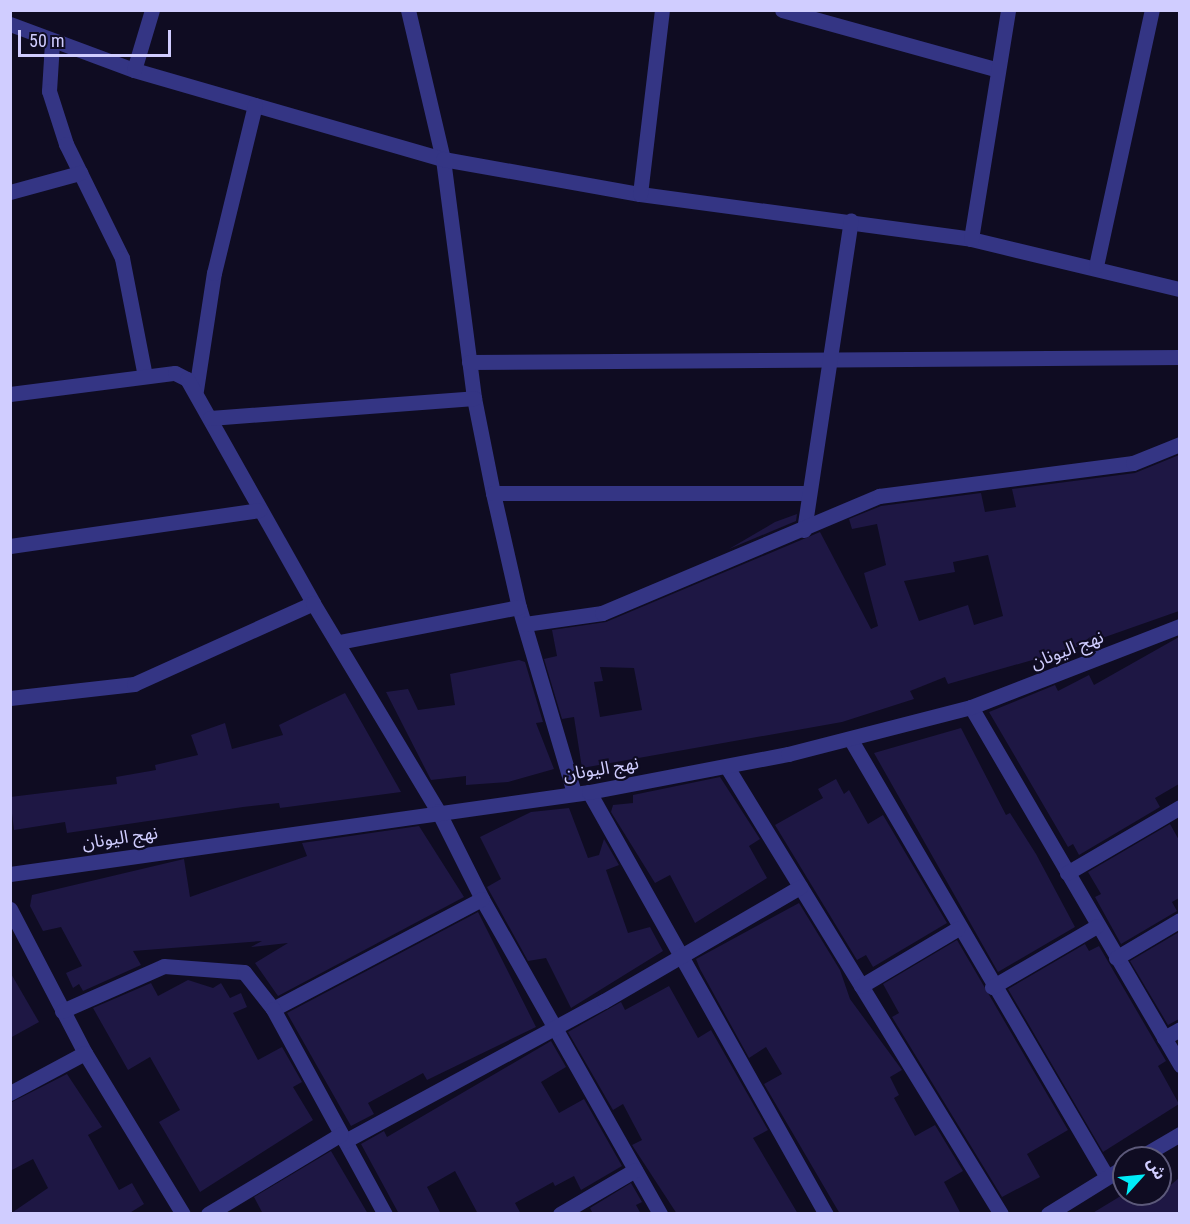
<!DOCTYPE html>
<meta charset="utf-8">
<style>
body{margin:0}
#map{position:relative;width:1190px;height:1224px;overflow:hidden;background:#0f0c22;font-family:"Roboto Condensed","Noto Sans Arabic",sans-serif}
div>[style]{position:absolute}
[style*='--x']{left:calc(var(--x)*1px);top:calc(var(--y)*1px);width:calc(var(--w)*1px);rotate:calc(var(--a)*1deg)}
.building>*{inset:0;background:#1e1744}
.minor>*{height:15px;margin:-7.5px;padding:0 7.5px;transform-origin:7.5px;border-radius:7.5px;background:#343584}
span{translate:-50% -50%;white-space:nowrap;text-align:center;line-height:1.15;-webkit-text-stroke:4.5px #0f0c22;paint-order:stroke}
.street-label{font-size:18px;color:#d0cdff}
.frame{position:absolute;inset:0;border:12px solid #d0cdff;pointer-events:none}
.north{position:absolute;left:1112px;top:1146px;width:60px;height:60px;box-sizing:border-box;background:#0f0c22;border:2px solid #5c597a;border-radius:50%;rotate:63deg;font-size:16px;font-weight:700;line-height:24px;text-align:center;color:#d0cdff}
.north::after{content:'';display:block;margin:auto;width:21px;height:27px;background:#00ecf8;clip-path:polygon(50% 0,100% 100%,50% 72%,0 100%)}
.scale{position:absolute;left:18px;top:30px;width:153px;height:27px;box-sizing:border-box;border:3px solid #d0cdff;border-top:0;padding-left:8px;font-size:18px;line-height:21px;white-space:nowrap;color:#d0cdff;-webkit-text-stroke:4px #0f0c22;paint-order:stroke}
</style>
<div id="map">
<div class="building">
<div style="clip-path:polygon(evenodd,1179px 455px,1179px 611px,1071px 649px,948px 684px,945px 677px,910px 691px,914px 699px,842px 722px,582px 768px,574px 717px,562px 719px,544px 659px,557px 656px,552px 630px,606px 622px,820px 532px,871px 629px,878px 626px,864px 573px,886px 565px,877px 524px,852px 529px,849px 519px,881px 506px,981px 493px,985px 512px,1016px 507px,1012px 489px,1135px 473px,1179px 455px,988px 555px,1003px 616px,974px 625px,968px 605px,919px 621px,904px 581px,955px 572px,953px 562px,988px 555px,1179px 455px,600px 667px,634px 668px,642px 710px,600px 717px,594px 682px,603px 681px,600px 667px)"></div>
<div style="clip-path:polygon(797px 514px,796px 521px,729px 549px,775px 522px)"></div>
<div style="clip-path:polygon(1179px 637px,1179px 784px,1155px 798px,1160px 807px,1079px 855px,1073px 844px,1068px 847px,989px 712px,1055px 685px,1058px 691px,1089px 675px,1094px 685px)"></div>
<div style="clip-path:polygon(519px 660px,525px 662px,543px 722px,536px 723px,554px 769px,508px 782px,466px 785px,466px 776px,431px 780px,386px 692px,408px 689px,418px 710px,455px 705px,450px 674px)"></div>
<div style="clip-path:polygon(345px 693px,401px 792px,280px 808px,279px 803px,243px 807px,67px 833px,65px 822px,14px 830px,10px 797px,117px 784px,116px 777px,156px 770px,155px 765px,198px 755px,191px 735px,225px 723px,232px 749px,283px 735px,279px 725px)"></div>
<div style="clip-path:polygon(961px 728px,1006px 815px,1010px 813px,1036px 854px,1075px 927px,998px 972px,874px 753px)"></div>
<div style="clip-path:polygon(720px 777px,760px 839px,749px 846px,767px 878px,695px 923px,670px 875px,655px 883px,611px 812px,613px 805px,633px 803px,633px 795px)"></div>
<div style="clip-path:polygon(836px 779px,844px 794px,849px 790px,868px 824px,883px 815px,947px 923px,873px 967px,866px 955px,857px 960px,775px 825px,823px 798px,818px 789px)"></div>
<div style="clip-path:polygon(569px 808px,588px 858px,599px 855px,604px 839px,619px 865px,606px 870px,628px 933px,650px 927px,663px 951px,571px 1008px,546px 958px,528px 961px,491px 894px,487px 887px,501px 879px,480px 837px,531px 812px)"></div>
<div style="clip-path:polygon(1170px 824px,1179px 840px,1179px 898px,1172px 902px,1177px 911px,1121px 944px,1095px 897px,1101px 894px,1088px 872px)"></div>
<div style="clip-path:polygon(419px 826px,464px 897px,278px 996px,255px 963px,288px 943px,251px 947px,262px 941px,133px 951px,141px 965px,83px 991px,79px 984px,73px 988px,66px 973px,82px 966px,61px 927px,43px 931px,30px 906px,32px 895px,184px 859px,190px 897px,307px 856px,302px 843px)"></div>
<div style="clip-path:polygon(799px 903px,840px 970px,850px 999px,902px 1070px,890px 1077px,899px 1095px,894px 1098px,915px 1136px,935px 1125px,963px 1171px,944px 1182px,961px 1214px,840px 1214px,764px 1084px,782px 1074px,766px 1047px,749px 1058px,700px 969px,696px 959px)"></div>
<div style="clip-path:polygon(478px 912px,536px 1027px,427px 1080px,423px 1073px,368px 1103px,374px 1114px,351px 1126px,287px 1013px)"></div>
<div style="clip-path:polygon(1179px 932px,1179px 1019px,1168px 1025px,1130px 961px)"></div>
<div style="clip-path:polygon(957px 940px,1068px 1130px,1027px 1154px,1040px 1177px,1002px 1197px,892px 1017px,899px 1013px,883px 984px)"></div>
<div style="clip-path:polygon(1085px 944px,1089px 951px,1099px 946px,1166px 1061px,1158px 1066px,1179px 1104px,1103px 1152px,1008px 989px)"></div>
<div style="clip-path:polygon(10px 972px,39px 1022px,10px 1038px)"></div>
<div style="clip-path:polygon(188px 980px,213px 988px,221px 983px,230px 998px,241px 993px,247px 1007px,233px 1013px,258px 1060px,282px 1047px,302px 1082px,293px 1087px,313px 1120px,200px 1192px,159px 1122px,180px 1110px,150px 1057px,128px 1070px,93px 1008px,151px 983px,158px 996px)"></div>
<div style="clip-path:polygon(669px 986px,698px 1038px,711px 1030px,768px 1130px,753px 1138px,798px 1214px,677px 1214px,632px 1145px,642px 1140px,623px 1104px,613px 1110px,568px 1032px,621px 1002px,625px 1010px)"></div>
<div style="clip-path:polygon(551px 1041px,566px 1067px,541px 1082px,559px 1113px,584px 1099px,622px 1166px,581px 1190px,574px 1176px,555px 1186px,553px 1182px,515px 1203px,521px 1214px,478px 1214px,455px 1171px,427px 1187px,441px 1214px,399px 1214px,361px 1144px,384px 1131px,387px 1137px)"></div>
<div style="clip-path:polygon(67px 1074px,102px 1127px,88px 1135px,119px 1190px,132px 1183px,144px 1204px,128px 1214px,10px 1214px,48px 1188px,33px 1159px,10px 1171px,10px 1103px)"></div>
<div style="clip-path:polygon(331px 1151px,368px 1214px,263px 1214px,254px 1197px)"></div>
<div style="clip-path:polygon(1179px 1178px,1179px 1214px,1091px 1214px,1124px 1194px,1160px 1194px)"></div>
<div style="clip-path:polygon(631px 1183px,642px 1202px,636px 1205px,641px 1214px,593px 1214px,590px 1208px)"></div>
</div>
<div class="minor">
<div style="--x:408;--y:10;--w:153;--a:76.8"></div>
<div style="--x:443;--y:159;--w:241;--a:82.6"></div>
<div style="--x:474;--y:398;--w:97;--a:78.7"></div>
<div style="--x:493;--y:493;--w:117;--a:77.2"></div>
<div style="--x:519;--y:607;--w:194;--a:73.5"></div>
<div style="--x:782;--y:10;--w:221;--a:15.5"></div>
<div style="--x:10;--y:24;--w:132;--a:20.4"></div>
<div style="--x:134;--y:70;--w:322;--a:16.1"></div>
<div style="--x:443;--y:159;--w:200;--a:10.1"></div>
<div style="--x:640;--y:194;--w:334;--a:7.7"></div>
<div style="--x:971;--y:239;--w:215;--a:13.5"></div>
<div style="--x:52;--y:43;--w:48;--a:93.6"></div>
<div style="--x:49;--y:91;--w:56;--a:72.2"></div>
<div style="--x:66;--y:144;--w:127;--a:63.8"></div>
<div style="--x:122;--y:258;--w:120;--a:79"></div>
<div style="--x:134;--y:70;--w:63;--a:-73.3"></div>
<div style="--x:10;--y:192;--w:73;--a:-15.2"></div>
<div style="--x:640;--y:194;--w:185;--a:-83.2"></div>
<div style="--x:971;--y:239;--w:232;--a:-80.8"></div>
<div style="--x:1096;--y:266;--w:262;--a:-77.7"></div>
<div style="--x:469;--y:362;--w:711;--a:-0.4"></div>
<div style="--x:196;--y:390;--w:118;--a:-81.3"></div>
<div style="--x:214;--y:273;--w:173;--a:-76.3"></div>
<div style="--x:10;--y:394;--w:166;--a:-7.3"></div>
<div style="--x:175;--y:373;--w:13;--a:27"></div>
<div style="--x:187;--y:379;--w:257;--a:60.6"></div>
<div style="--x:210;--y:418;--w:265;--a:-4.3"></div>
<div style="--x:493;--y:493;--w:315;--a:0"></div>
<div style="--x:804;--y:530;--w:313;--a:-81.4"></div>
<div style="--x:10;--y:546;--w:252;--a:-8.2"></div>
<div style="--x:525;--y:624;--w:78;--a:-8.1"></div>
<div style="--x:602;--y:613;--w:301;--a:-22.9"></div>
<div style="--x:879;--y:496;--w:256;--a:-7.4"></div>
<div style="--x:1133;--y:463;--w:51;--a:-22"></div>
<div style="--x:339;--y:642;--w:183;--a:-11"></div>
<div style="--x:10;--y:698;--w:125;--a:-6.4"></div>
<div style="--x:134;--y:684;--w:196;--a:-24.3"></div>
<div style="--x:313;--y:603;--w:243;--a:59"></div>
<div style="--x:438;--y:811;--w:98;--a:63.4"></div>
<div style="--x:482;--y:899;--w:362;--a:60.5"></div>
<div style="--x:971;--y:707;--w:415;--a:59.7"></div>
<div style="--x:851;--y:740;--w:506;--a:59.64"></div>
<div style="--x:727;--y:767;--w:524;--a:58.49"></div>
<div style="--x:589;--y:792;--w:484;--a:60.7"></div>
<div style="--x:1067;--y:873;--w:131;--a:-30.3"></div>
<div style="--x:10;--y:874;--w:585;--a:-8.06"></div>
<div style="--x:589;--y:792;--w:203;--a:-10.8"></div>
<div style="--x:788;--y:754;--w:189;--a:-14.4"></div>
<div style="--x:971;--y:707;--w:224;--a:-21.2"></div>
<div style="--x:10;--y:909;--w:162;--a:62.5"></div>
<div style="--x:85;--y:1053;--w:188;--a:58.7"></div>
<div style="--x:1116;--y:958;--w:74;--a:-30.7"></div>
<div style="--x:861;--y:986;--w:112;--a:-30.7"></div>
<div style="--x:992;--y:987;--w:121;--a:-30.2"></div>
<div style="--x:273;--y:1009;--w:236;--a:-27.8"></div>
<div style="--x:62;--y:1011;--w:111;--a:-23.8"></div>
<div style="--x:164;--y:966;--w:80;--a:4.3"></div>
<div style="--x:244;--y:972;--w:47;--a:51.9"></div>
<div style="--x:273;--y:1009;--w:234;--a:61.4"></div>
<div style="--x:1164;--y:1038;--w:18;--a:-29"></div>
<div style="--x:10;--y:1093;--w:85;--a:-28.1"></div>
<div style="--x:345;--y:1141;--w:294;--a:-28.4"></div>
<div style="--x:604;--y:1001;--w:227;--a:-30.2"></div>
<div style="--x:1139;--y:1158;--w:48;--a:-30.3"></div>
<div style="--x:208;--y:1214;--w:155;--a:-31"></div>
<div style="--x:560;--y:1214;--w:87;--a:-30.4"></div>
<div style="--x:1048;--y:1214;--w:89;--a:-31.7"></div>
</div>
<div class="street-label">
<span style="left:1067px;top:650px;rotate:-21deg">نهج اليونان</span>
<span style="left:601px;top:769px;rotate:-9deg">نهج اليونان</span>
<span style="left:120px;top:838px;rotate:-8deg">نهج اليونان</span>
</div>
<div class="frame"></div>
<div class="north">ش</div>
<div class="scale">50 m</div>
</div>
